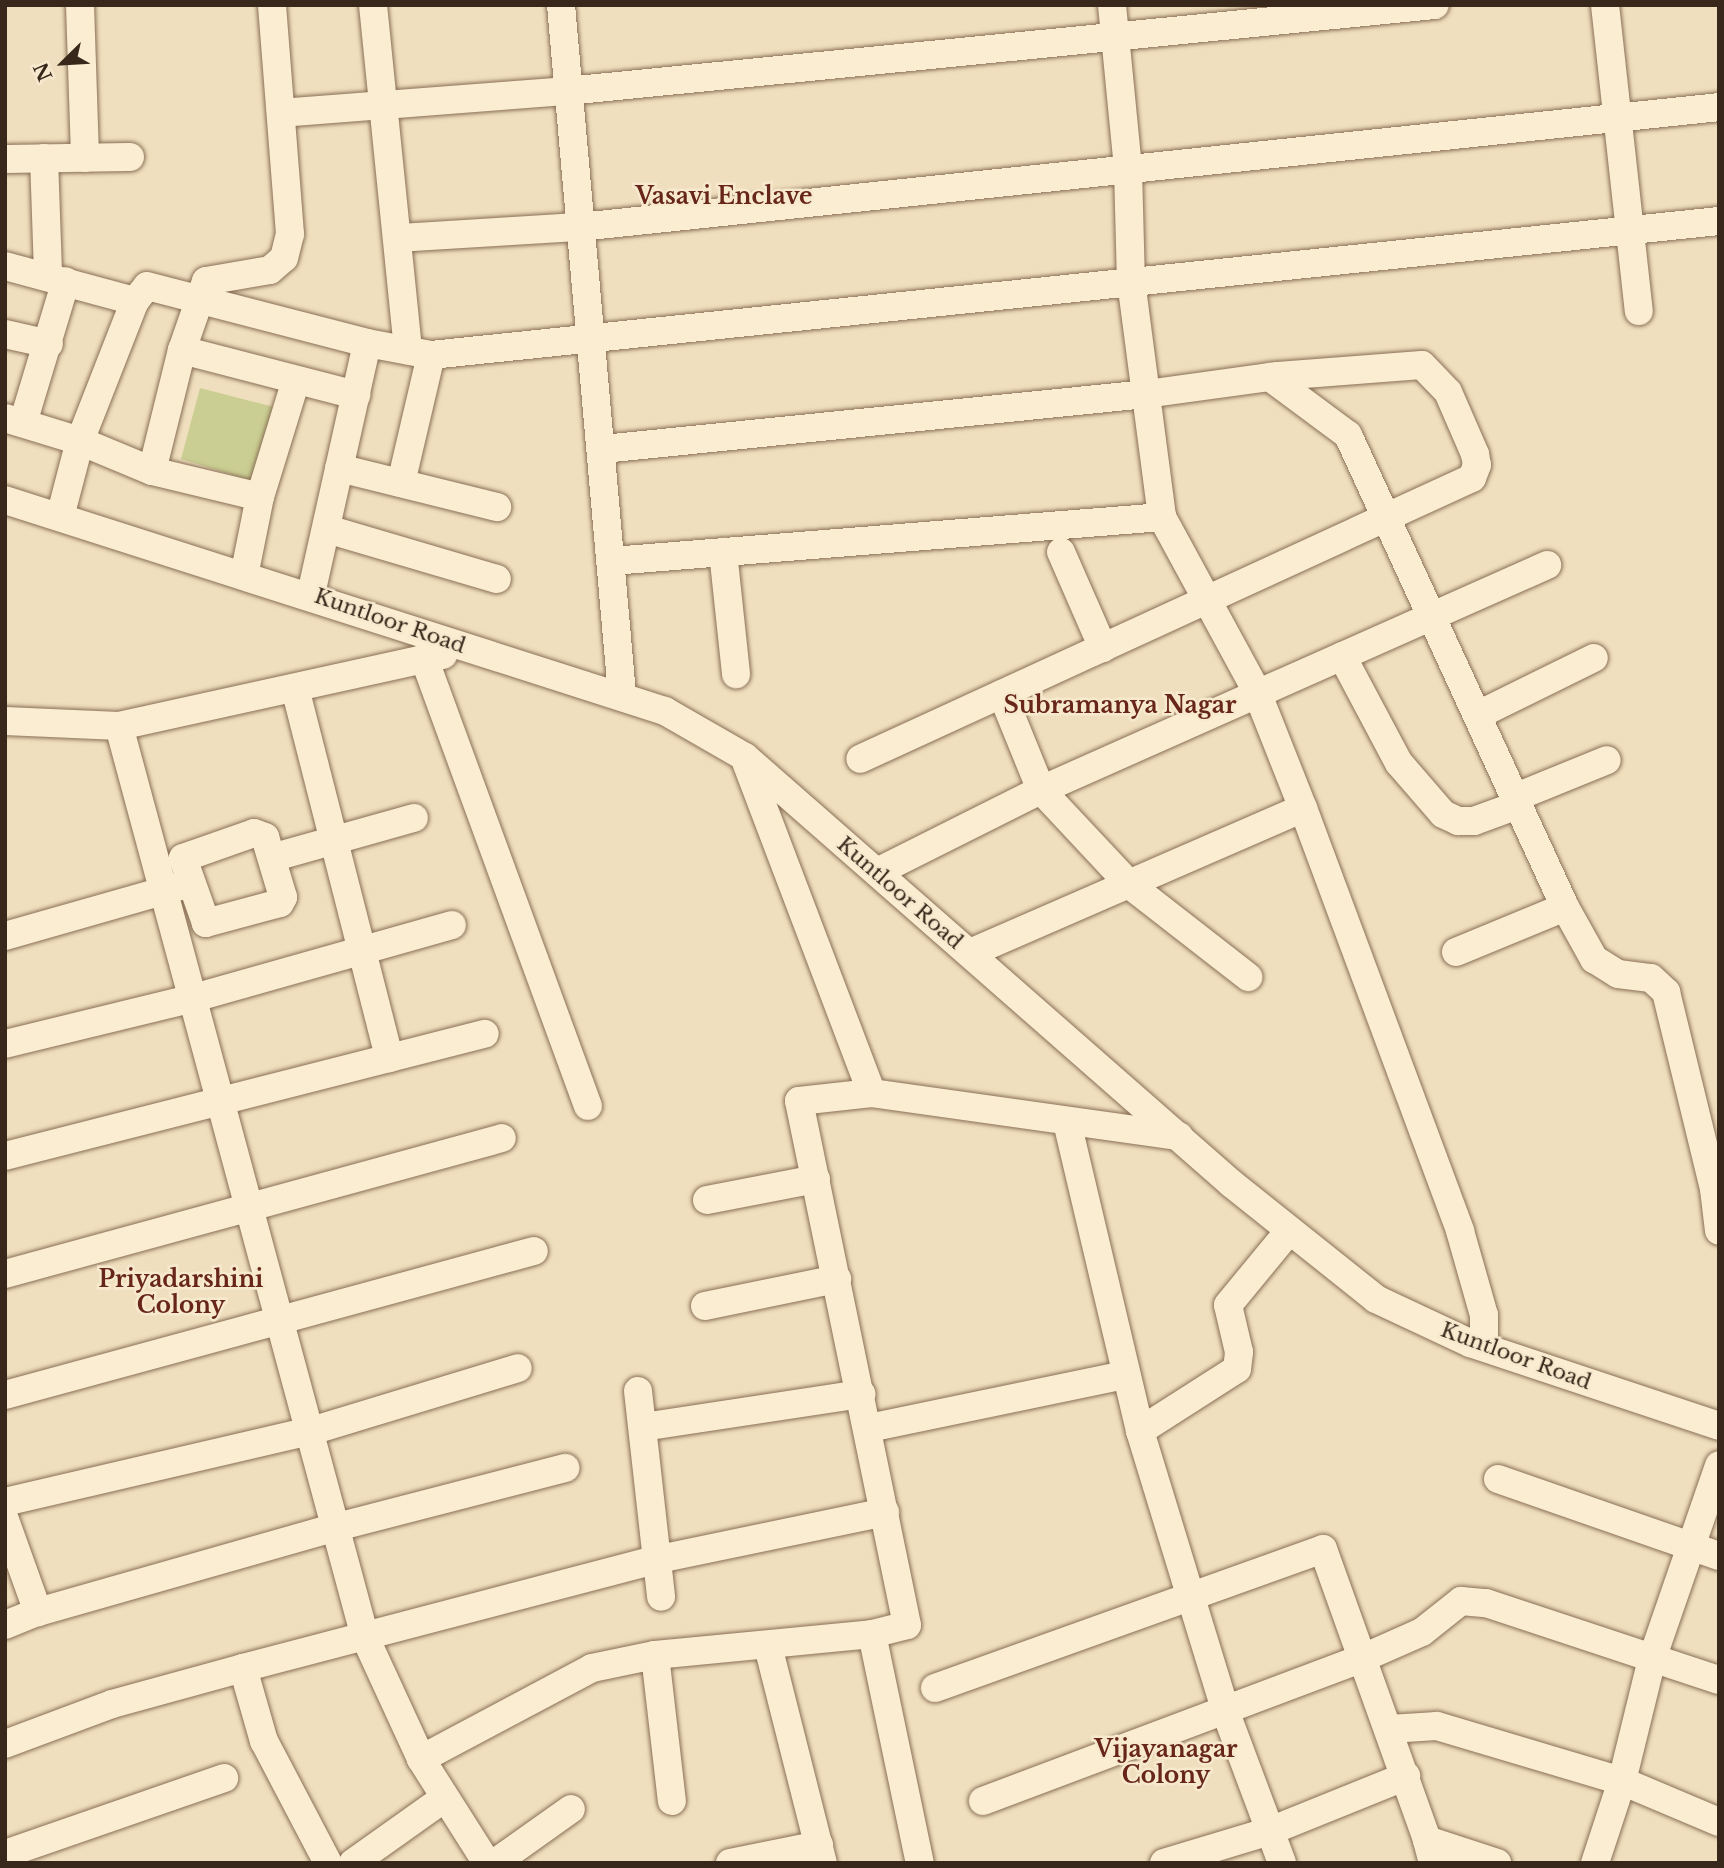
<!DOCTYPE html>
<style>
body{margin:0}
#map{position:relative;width:1724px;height:1868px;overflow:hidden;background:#f0dfbe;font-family:"Libre Baskerville",serif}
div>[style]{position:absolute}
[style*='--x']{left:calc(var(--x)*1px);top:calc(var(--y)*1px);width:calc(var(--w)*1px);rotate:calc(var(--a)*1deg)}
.green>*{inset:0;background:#cace92}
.roads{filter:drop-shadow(0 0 2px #896f56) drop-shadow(0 0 2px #896f56)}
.minor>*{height:28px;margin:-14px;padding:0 14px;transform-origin:14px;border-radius:14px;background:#faedd2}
span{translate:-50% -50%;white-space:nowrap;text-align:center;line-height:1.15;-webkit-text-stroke:5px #f7e9ce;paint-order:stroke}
.street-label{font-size:21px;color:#38281b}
.neighbourhood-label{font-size:23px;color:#672619;font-weight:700}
.frame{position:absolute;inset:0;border:7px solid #38281b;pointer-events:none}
.north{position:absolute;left:28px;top:28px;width:70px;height:70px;-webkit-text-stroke:5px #f7e9ce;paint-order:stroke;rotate:246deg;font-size:19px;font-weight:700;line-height:28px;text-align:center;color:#38281b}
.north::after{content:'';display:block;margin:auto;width:24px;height:32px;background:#38281b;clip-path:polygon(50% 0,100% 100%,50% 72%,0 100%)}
</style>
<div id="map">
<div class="green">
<div style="clip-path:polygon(200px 388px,274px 407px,252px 481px,181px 459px)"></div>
</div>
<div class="roads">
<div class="minor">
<div style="--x:80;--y:5;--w:153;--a:88.1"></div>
<div style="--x:373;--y:5;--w:347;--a:84.2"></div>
<div style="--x:561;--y:5;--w:692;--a:84.94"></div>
<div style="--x:1112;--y:5;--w:165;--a:84.4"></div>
<div style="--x:1128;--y:169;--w:112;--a:88.5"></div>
<div style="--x:1131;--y:281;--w:238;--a:82.5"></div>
<div style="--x:1162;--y:517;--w:199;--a:61.5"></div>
<div style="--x:1257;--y:692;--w:125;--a:68.4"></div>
<div style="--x:1303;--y:808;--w:451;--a:69.6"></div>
<div style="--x:1460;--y:1231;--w:87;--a:74.1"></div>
<div style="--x:1484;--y:1315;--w:32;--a:90"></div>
<div style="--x:1605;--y:5;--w:308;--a:83.7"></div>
<div style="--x:281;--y:113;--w:287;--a:-4.4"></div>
<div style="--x:567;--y:91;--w:872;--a:-5.66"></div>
<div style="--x:44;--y:158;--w:116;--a:88"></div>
<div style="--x:5;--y:159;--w:125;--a:-0.9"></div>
<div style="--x:398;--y:238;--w:182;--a:-3.5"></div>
<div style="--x:580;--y:227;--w:1145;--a:-6.01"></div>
<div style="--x:5;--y:266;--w:135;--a:15.1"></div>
<div style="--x:5;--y:334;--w:45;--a:12.8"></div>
<div style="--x:182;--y:350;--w:180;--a:14.5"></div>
<div style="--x:1270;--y:377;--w:97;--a:36.6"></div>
<div style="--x:1348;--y:435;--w:519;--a:65.31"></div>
<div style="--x:1565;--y:907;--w:60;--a:60.9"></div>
<div style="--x:1594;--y:959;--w:28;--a:32"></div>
<div style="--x:1618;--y:974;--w:33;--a:7"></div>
<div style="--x:1651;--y:978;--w:21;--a:43"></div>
<div style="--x:1666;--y:992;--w:203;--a:76.3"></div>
<div style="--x:1714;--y:1189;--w:42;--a:83.2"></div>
<div style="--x:5;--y:418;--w:78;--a:17"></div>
<div style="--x:80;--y:441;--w:78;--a:22.6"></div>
<div style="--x:152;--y:471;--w:111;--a:13.5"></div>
<div style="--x:23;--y:423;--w:148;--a:-73.2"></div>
<div style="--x:603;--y:449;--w:546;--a:-5.78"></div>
<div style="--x:1146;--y:394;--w:133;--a:-7.8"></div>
<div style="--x:1278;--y:376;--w:144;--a:-4.4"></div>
<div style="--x:1422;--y:365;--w:37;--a:46"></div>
<div style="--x:1448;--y:392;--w:68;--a:66.5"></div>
<div style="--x:1475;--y:454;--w:11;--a:80"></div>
<div style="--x:1477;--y:465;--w:14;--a:111"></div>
<div style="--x:1472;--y:478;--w:673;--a:155.34"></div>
<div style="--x:339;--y:468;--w:163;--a:13.9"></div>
<div style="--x:152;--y:471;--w:125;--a:-76.1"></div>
<div style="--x:182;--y:350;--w:73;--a:-70.8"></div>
<div style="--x:206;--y:281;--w:65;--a:-9.8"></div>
<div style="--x:270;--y:270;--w:18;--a:-41"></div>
<div style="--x:284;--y:258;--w:25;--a:-76"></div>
<div style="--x:290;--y:234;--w:230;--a:-94.5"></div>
<div style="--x:401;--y:483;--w:131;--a:-76.8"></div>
<div style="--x:5;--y:500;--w:693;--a:17.73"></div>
<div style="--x:665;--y:711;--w:92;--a:29.9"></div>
<div style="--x:745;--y:757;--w:648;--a:41.24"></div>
<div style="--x:1232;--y:1184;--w:184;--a:38.6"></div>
<div style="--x:1376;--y:1299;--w:104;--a:25.1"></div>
<div style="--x:1470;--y:1343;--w:262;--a:18.4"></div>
<div style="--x:60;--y:517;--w:79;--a:-75.3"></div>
<div style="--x:80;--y:441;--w:150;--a:-68.6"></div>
<div style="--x:135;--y:301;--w:19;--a:-51"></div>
<div style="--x:147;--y:286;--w:227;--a:14.5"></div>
<div style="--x:367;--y:343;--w:65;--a:10.6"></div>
<div style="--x:431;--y:355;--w:1295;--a:-5.94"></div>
<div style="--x:327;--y:529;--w:177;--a:16.4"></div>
<div style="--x:723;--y:552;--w:123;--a:83.9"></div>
<div style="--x:1061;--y:552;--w:105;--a:66.4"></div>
<div style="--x:612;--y:561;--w:552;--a:-4.57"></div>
<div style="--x:244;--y:576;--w:81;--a:-78.6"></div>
<div style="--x:260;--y:497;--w:122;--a:-72.9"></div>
<div style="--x:311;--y:594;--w:257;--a:-77.4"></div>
<div style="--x:1342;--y:656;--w:121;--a:62"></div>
<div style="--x:1399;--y:763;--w:67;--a:49.2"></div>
<div style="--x:1443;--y:814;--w:17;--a:25"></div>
<div style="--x:1458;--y:821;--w:16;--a:0"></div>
<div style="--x:1474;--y:821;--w:47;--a:-20"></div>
<div style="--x:424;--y:658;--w:477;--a:69.9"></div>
<div style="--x:295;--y:688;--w:382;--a:75.7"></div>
<div style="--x:1002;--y:694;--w:104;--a:67.9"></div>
<div style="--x:1041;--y:790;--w:130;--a:46.9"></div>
<div style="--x:1130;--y:885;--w:150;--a:37.9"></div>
<div style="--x:1478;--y:715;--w:129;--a:-26.2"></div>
<div style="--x:5;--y:721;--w:114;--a:2.5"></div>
<div style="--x:119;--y:726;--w:332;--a:-12.4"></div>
<div style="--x:119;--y:726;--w:944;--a:74.89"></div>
<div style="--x:365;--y:1637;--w:134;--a:65.3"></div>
<div style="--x:421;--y:1759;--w:123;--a:57.6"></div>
<div style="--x:746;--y:762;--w:354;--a:69.2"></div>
<div style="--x:1514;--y:798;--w:100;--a:-22.2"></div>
<div style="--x:254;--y:833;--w:12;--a:20"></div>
<div style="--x:265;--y:837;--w:63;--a:73.3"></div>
<div style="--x:283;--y:897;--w:7;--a:117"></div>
<div style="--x:280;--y:903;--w:77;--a:164.9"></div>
<div style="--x:206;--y:923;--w:69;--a:-109.5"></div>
<div style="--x:183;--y:858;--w:75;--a:-19.4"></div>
<div style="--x:282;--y:855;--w:137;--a:-15.7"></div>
<div style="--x:877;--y:872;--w:183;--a:-26.6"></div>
<div style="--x:1041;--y:790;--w:554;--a:-23.97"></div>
<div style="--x:5;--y:936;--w:183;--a:-15.9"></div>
<div style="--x:1456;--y:952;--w:118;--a:-22.4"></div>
<div style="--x:970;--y:953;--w:363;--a:-23.5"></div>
<div style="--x:5;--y:1044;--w:195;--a:-13.7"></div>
<div style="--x:194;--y:998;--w:268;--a:-15.8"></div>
<div style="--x:1067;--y:1122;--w:318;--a:76.7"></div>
<div style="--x:1140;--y:1431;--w:295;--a:73"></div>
<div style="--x:1226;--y:1713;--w:160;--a:69.5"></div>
<div style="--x:5;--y:1156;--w:495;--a:-14.3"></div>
<div style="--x:707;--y:1200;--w:111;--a:-10.9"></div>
<div style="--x:5;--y:1274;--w:515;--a:-15.3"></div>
<div style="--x:705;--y:1306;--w:135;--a:-11.6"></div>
<div style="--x:638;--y:1391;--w:207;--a:83.6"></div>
<div style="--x:5;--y:1395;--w:548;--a:-15.23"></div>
<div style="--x:643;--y:1427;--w:221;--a:-8.6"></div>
<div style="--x:869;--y:1428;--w:261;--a:-11.7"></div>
<div style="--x:1140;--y:1431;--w:115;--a:-32.6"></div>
<div style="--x:1237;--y:1369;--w:17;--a:-83"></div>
<div style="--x:1239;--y:1352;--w:48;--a:-103.2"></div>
<div style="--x:1228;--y:1305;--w:96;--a:-50.5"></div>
<div style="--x:1498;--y:1479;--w:234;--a:19.2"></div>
<div style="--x:5;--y:1502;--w:314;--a:-13.1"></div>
<div style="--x:311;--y:1431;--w:216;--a:-16.9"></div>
<div style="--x:5;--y:1520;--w:98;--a:70.3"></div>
<div style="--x:5;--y:1625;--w:35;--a:-22"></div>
<div style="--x:38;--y:1612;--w:311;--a:-15.9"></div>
<div style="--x:337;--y:1527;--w:236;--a:-14.5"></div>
<div style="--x:872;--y:1634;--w:234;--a:78.2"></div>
<div style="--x:768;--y:1646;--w:224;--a:75.8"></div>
<div style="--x:655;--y:1655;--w:147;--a:83.4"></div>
<div style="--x:243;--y:1668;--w:76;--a:74"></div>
<div style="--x:264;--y:1741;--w:138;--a:62.3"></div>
<div style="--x:935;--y:1688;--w:412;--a:-19.7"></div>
<div style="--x:1323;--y:1549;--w:309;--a:70.3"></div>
<div style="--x:1389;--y:1729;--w:48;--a:-3.6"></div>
<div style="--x:1437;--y:1726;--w:193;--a:16.6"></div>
<div style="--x:1622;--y:1781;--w:105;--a:22.9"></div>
<div style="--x:5;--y:1744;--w:114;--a:-20.5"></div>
<div style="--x:112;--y:1704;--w:136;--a:-15.4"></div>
<div style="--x:243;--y:1668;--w:425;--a:-14.7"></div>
<div style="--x:654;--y:1560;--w:236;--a:-11.7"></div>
<div style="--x:421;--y:1759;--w:194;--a:-28"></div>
<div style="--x:592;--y:1668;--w:64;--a:-11.7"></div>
<div style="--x:655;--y:1655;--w:218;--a:-5.5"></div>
<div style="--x:872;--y:1634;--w:36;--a:-14"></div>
<div style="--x:907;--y:1625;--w:535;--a:-101.65"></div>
<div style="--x:799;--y:1101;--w:73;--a:-6.3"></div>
<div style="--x:872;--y:1093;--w:310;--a:8"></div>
<div style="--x:983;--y:1801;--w:406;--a:-20.6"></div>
<div style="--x:1363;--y:1658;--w:64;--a:-23.8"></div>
<div style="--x:1422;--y:1632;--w:50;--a:-38.5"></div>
<div style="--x:1461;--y:1601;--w:25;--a:5"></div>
<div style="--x:1486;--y:1603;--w:245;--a:18.3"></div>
<div style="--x:5;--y:1854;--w:232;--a:-19.1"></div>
<div style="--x:353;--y:1863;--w:110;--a:-35.4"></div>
<div style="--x:495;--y:1863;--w:93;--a:-35.4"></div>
<div style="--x:730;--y:1863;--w:91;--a:-11.4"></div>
<div style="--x:1164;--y:1863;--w:111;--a:-16.8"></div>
<div style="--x:1270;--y:1831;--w:147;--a:-22"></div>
<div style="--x:1433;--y:1863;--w:24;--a:-105"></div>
<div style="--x:1427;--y:1840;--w:74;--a:18.2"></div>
<div style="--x:1595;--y:1863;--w:86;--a:-71.8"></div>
<div style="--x:1622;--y:1781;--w:126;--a:-76.2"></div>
<div style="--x:1652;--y:1659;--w:205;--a:-70.9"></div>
</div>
</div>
<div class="street-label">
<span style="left:390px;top:621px;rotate:19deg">Kuntloor Road</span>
<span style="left:900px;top:893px;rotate:41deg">Kuntloor Road</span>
<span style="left:1516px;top:1356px;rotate:20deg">Kuntloor Road</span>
</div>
<div class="neighbourhood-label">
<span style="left:724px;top:196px">Vasavi Enclave</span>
<span style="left:1120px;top:705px">Subramanya Nagar</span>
<span style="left:181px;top:1292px">Priyadarshini<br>Colony</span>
<span style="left:1166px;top:1762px">Vijayanagar<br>Colony</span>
</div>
<div class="frame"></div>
<div class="north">N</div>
</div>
